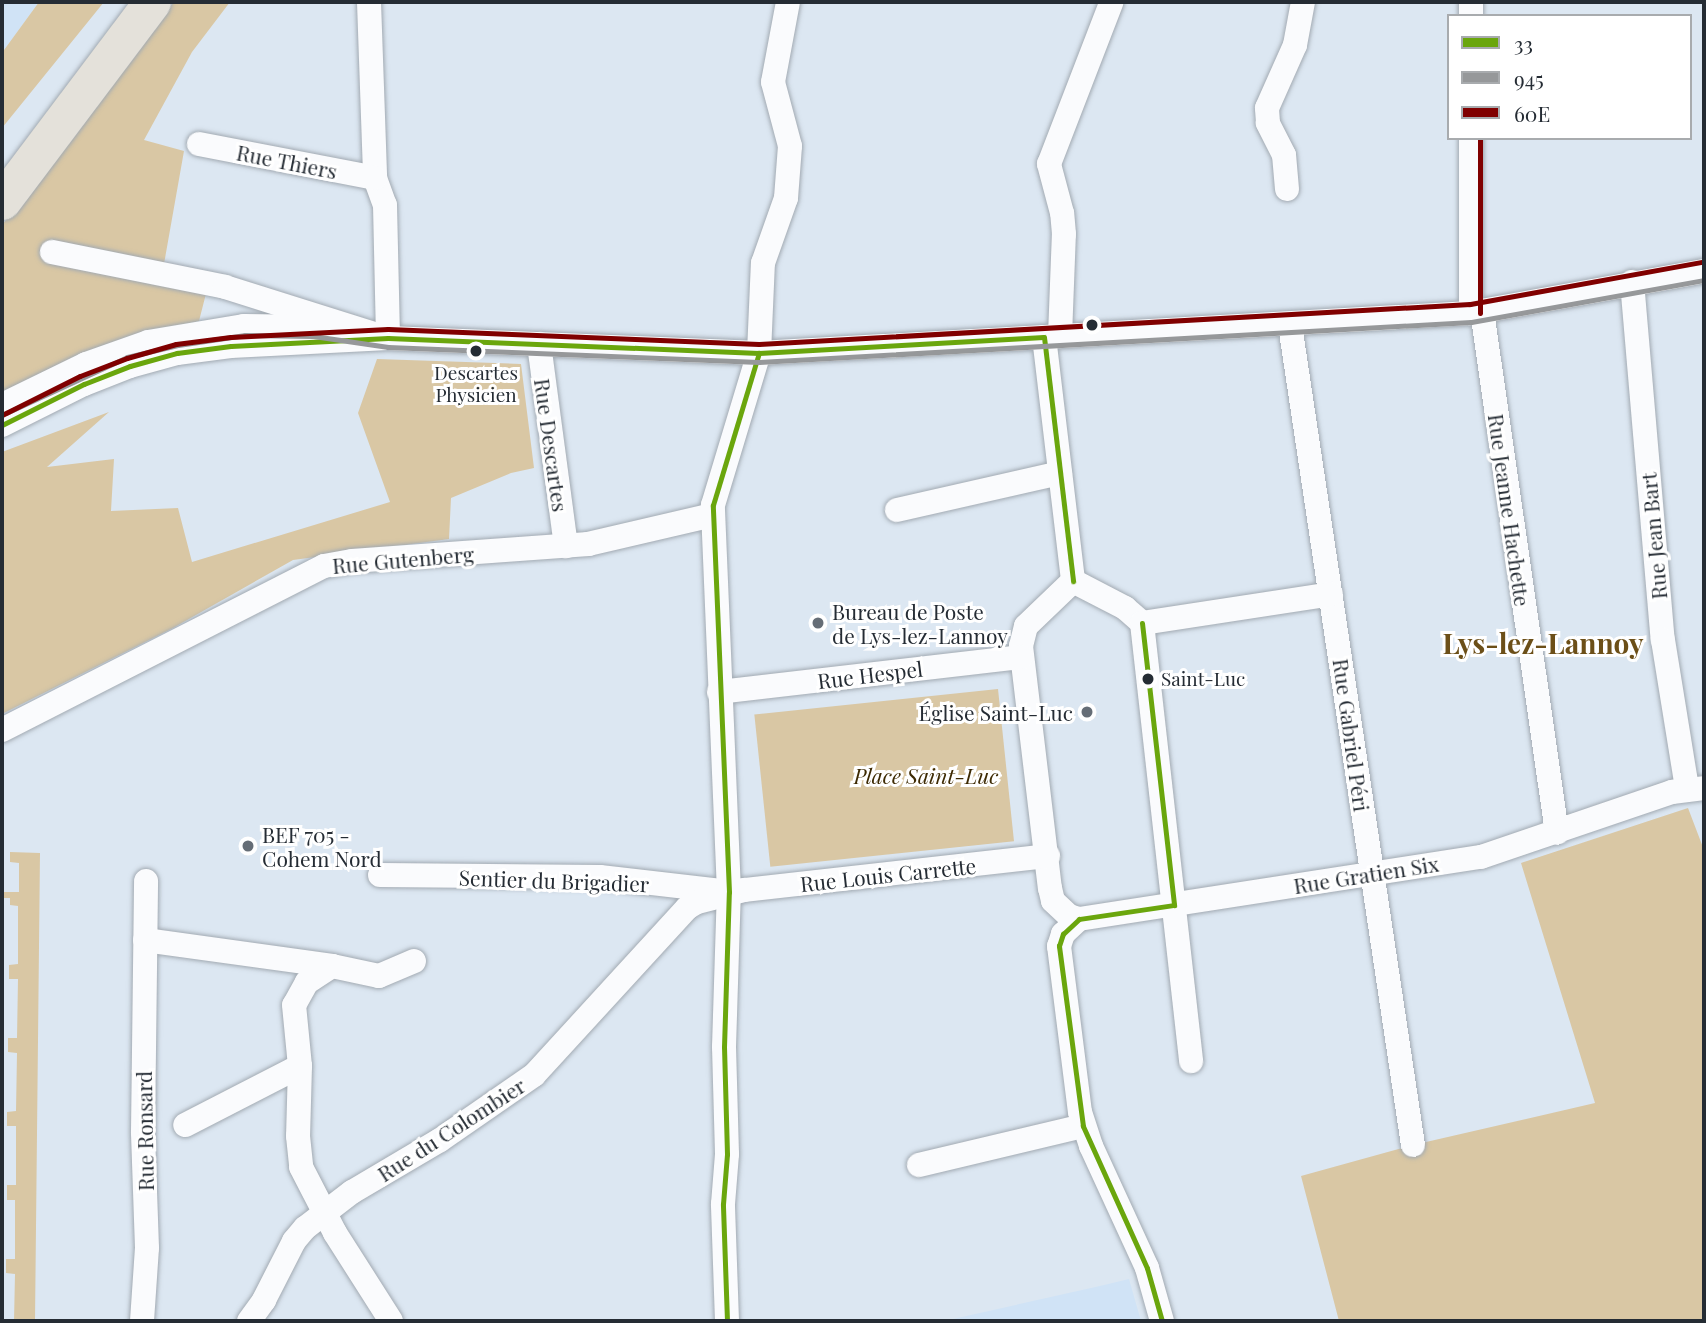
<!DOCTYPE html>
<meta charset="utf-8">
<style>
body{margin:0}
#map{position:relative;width:1706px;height:1323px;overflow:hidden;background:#dce7f2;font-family:"Playfair Display",serif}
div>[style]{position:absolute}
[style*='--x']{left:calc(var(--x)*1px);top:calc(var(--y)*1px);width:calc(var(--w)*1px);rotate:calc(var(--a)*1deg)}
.built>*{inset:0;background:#d0e3f6}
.green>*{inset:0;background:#d9c7a4;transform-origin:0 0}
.roads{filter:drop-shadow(0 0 2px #a2aab2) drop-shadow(0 0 2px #a2aab2)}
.minor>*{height:24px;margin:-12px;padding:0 12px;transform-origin:12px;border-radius:12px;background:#fafbfd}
.highway>*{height:37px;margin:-18.5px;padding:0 18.5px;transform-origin:18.5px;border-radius:18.5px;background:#e4e1da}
.bus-1>*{height:5px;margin:-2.5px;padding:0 2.5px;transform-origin:2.5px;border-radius:2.5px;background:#6aa60d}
.bus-2>*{height:5px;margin:-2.5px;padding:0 2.5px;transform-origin:2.5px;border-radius:2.5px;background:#96989a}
.bus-3>*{height:5px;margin:-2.5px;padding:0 2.5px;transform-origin:2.5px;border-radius:2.5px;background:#800000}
.dots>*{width:19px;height:19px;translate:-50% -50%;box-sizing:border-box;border:4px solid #fff;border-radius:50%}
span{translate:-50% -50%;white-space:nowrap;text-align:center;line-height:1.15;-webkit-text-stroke:6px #fff;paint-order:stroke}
.bus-label{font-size:19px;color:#252c34}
.left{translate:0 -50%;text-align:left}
.street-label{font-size:21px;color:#252c34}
.poi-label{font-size:21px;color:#252c34}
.right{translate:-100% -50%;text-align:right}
.park-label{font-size:21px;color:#3d2a03;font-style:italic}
.district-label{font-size:28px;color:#6c4f18;font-weight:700}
.frame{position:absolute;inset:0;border:4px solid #252c34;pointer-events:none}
.legend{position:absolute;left:1447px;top:14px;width:245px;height:126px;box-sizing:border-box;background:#fff;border:2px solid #a8abae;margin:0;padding:9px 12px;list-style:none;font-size:21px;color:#252c34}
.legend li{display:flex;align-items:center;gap:14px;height:35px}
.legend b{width:35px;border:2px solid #a8abae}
</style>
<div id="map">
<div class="built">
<i style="clip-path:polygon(2px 2px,39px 2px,4px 50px,2px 47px)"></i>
<i style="clip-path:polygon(1129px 1279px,1141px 1321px,944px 1321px,1100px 1286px)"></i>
</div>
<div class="green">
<i style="clip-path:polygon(39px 2px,104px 2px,2px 128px,2px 47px,4px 50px)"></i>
<i style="clip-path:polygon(174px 2px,230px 2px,192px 52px,144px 140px,184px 151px,164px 264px,210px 278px,199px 321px,104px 346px,2px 398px,2px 225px)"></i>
<i style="clip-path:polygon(377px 359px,521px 364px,534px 468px,511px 473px,451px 498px,449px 539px,293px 560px,173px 628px,2px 714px,2px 452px,109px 412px,47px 467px,114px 459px,111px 511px,178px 508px,192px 562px,390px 502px,358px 413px)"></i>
<i style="left:998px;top:689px;width:153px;height:245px;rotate:84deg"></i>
<i style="clip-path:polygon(1688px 808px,1704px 850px,1704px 1321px,1339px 1321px,1301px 1176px,1413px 1145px,1595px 1103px,1521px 863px)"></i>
<i style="clip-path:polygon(10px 852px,40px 853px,35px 1321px,14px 1321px,15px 1274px,6px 1273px,6px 1259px,15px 1259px,15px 1200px,7px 1200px,7px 1185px,16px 1185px,16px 1126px,7px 1126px,7px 1112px,16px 1111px,17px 1053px,8px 1052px,8px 1038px,17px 1038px,18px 979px,9px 979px,9px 965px,18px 964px,18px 906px,10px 905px,10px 898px,2px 898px,2px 892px,19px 892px,19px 863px,10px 862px)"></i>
</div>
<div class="roads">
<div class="minor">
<i style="--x:369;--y:2;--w:176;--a:88"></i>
<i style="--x:375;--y:178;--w:29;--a:70"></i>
<i style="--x:385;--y:205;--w:133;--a:88.7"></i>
<i style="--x:1471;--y:2;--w:14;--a:90"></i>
<i style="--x:1471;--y:138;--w:175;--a:90"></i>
<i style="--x:199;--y:144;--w:179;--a:10.9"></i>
<i style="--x:1287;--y:189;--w:34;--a:-95"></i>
<i style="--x:1284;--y:155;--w:36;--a:-117"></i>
<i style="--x:1268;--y:123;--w:15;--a:-94"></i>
<i style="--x:1267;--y:108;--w:69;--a:-66"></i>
<i style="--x:1295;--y:45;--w:44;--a:-79.5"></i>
<i style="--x:52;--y:252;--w:177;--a:11.4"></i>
<i style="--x:225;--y:287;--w:156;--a:17.5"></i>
<i style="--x:1632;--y:282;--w:359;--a:85.1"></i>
<i style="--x:1663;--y:640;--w:151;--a:80.8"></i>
<i style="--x:1482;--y:311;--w:527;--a:81.82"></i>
<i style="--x:1290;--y:325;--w:829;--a:81.47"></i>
<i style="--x:1060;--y:336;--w:102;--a:-87.8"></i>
<i style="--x:1064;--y:234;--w:21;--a:-95"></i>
<i style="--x:1062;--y:213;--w:51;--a:-104.9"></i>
<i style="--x:1049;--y:164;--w:173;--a:-68.9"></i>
<i style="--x:1044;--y:337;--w:246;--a:83.2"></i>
<i style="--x:539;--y:344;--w:204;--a:82.4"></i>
<i style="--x:2;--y:405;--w:93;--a:-26"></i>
<i style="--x:86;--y:364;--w:66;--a:-19.5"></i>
<i style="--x:148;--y:342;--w:97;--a:-9.5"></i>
<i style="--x:244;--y:326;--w:70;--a:0.8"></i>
<i style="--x:2;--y:425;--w:92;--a:-26.6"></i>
<i style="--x:84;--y:384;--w:49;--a:-21.4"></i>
<i style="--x:130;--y:366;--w:49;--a:-15.5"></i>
<i style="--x:177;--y:353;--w:54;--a:-7.4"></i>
<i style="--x:231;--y:346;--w:157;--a:-2.9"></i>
<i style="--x:388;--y:338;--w:371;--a:2.3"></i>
<i style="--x:759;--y:353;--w:713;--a:-3.22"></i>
<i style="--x:1471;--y:313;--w:237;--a:-10.2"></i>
<i style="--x:897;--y:510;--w:167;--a:-12.8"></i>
<i style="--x:1073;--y:581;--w:65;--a:136.2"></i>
<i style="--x:1026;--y:626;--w:21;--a:104"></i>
<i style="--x:1021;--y:646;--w:244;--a:83.2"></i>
<i style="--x:1050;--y:888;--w:13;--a:77"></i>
<i style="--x:1053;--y:901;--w:22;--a:43"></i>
<i style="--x:1069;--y:916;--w:10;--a:17"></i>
<i style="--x:1079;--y:919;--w:407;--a:-8.8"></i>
<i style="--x:1481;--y:857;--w:202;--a:-18.8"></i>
<i style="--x:1672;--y:792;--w:32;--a:-7"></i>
<i style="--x:1073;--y:581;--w:59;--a:27.4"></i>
<i style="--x:1125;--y:608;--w:23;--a:41"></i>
<i style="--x:1142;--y:623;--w:441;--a:83.6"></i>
<i style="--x:1142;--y:623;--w:191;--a:-8.7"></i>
<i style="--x:719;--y:692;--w:304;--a:-6.6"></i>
<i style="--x:2;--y:730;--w:361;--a:-27"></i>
<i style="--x:324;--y:566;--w:28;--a:-10"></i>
<i style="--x:352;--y:561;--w:237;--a:-4.1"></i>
<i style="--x:588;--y:544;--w:128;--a:-13.1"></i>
<i style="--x:380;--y:875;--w:220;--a:0.5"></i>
<i style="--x:600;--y:877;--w:122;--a:6.6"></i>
<i style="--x:1079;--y:919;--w:22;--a:137"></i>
<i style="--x:1063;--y:934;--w:13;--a:108"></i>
<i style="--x:1059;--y:946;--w:167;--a:82.8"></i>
<i style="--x:1080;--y:1112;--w:36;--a:72"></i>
<i style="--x:1091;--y:1146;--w:134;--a:65.3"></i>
<i style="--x:1147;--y:1268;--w:55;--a:74.2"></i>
<i style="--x:145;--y:940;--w:189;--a:7.9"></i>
<i style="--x:332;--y:966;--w:30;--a:147"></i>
<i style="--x:307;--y:982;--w:26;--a:119"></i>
<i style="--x:294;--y:1005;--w:61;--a:84.4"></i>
<i style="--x:300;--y:1066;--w:129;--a:152.8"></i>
<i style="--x:332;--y:966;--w:48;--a:12"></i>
<i style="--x:379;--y:976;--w:38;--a:-23"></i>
<i style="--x:300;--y:1066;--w:70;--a:91.6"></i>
<i style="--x:298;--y:1136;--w:31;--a:84"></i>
<i style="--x:301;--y:1167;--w:74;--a:62.7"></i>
<i style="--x:335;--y:1233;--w:104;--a:57.5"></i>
<i style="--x:919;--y:1165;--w:169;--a:-13.4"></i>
<i style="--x:142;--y:1321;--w:73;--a:-86.1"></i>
<i style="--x:147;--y:1248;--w:116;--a:-92"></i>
<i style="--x:143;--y:1132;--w:251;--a:-89.3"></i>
<i style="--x:249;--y:1321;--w:26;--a:-54"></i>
<i style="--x:264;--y:1300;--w:66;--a:-63"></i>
<i style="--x:294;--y:1241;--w:17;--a:-50"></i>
<i style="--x:305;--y:1228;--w:59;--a:-37.5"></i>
<i style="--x:352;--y:1192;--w:102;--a:-30.6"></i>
<i style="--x:440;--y:1140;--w:114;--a:-34.7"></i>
<i style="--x:534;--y:1075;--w:226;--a:-47.5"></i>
<i style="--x:687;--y:908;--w:12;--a:-31"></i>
<i style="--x:697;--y:902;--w:49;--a:-14.3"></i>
<i style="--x:744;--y:890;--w:306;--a:-6.4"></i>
<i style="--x:727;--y:1321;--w:117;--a:-92"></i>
<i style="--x:723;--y:1204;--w:50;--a:-85.4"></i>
<i style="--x:727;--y:1154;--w:107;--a:-91.6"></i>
<i style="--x:724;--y:1047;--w:155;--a:-88.2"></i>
<i style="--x:729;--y:892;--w:387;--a:-92.4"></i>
<i style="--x:713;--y:505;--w:159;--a:-73.2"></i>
<i style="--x:759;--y:353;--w:90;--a:-87.5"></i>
<i style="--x:763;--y:263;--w:69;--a:-70.5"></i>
<i style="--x:786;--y:198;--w:52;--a:-85.6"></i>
<i style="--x:790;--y:146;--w:66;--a:-104.9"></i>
<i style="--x:773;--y:82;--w:81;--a:-79.4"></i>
</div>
<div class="highway">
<i style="--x:2;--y:201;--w:249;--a:-53"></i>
</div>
</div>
<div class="bus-1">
<i style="--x:1044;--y:337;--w:246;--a:83.2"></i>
<i style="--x:2;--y:425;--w:92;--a:-26.6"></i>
<i style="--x:84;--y:384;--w:49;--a:-21.4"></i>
<i style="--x:130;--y:366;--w:49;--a:-15.5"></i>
<i style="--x:177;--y:353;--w:54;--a:-7.4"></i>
<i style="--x:231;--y:346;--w:157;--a:-2.9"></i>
<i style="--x:388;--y:338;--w:371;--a:2.3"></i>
<i style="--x:759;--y:353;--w:285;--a:-3.2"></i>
<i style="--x:1142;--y:623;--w:284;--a:83.5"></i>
<i style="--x:727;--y:1321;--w:117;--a:-92"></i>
<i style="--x:723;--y:1204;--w:50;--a:-85.4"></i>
<i style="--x:727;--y:1154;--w:107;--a:-91.6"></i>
<i style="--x:724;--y:1047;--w:155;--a:-88.2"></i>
<i style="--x:729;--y:892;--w:387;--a:-92.4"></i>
<i style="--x:713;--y:505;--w:159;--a:-73.2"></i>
<i style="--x:1162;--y:1321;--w:55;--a:-105.8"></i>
<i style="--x:1147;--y:1268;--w:156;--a:-114.3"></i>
<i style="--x:1083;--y:1126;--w:182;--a:-97.6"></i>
<i style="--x:1059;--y:946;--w:13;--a:-72"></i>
<i style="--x:1063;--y:934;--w:22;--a:-43"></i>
<i style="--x:1079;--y:919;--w:96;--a:-8.4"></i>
</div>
<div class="bus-2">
<i style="--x:6;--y:413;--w:133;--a:-24.8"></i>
<i style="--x:127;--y:357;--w:52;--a:-13.2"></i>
<i style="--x:178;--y:345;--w:68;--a:-8.5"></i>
<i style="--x:245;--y:335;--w:68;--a:0.8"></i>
<i style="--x:313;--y:336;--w:76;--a:8.3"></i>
<i style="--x:388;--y:347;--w:371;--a:2.3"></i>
<i style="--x:759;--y:362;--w:713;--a:-3.22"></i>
<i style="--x:1471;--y:322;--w:237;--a:-10.2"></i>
</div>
<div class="bus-3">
<i style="--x:1480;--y:138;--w:175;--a:90"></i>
<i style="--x:2;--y:415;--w:87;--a:-26.6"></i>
<i style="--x:80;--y:376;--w:50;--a:-21"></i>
<i style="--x:127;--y:358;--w:51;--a:-15.9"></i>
<i style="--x:176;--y:344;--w:55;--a:-7.3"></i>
<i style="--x:231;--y:337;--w:157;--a:-2.9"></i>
<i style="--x:388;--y:329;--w:371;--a:2.3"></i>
<i style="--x:759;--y:344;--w:712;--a:-3.22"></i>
<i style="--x:1470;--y:304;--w:236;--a:-10.3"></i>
</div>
<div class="dots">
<i style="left:1092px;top:325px;background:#252c34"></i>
<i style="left:476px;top:351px;background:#252c34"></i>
<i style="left:818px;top:623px;background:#656d76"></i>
<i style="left:1148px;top:679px;background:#252c34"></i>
<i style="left:1087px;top:712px;background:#656d76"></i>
<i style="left:248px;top:846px;background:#656d76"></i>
</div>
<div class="bus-label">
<span style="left:476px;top:384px">Descartes<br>Physicien</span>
<span class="left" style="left:1161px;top:679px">Saint-Luc</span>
</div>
<div class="street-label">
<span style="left:287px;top:161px;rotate:11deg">Rue Thiers</span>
<span style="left:552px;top:445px;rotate:82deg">Rue Descartes</span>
<span style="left:1510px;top:510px;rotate:82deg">Rue Jeanne Hachette</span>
<span style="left:1653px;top:536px;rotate:-95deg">Rue Jean Bart</span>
<span style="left:403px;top:559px;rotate:-5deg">Rue Gutenberg</span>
<span style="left:870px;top:674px;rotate:-7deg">Rue Hespel</span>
<span style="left:1352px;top:735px;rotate:82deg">Rue Gabriel Péri</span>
<span style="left:888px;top:874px;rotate:-6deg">Rue Louis Carrette</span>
<span style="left:1366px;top:874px;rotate:-9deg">Rue Gratien Six</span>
<span style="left:554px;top:880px;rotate:2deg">Sentier du Brigadier</span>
<span style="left:451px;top:1129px;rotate:-33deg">Rue du Colombier</span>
<span style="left:144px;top:1131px;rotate:-91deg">Rue Ronsard</span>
</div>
<div class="poi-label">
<span class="left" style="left:832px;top:623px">Bureau de Poste<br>de Lys-lez-Lannoy</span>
<span class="right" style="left:1073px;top:712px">Église Saint-Luc</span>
<span class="left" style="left:262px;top:846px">BEF 705 -<br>Cohem Nord</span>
</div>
<div class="park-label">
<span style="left:926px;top:775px">Place Saint-Luc</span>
</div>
<div class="district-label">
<span style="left:1543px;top:643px">Lys-lez-Lannoy</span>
</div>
<div class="frame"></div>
<ul class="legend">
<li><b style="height:9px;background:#6aa60d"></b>33</li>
<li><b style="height:9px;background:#96989a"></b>945</li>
<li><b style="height:9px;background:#800000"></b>60E</li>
</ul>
</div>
